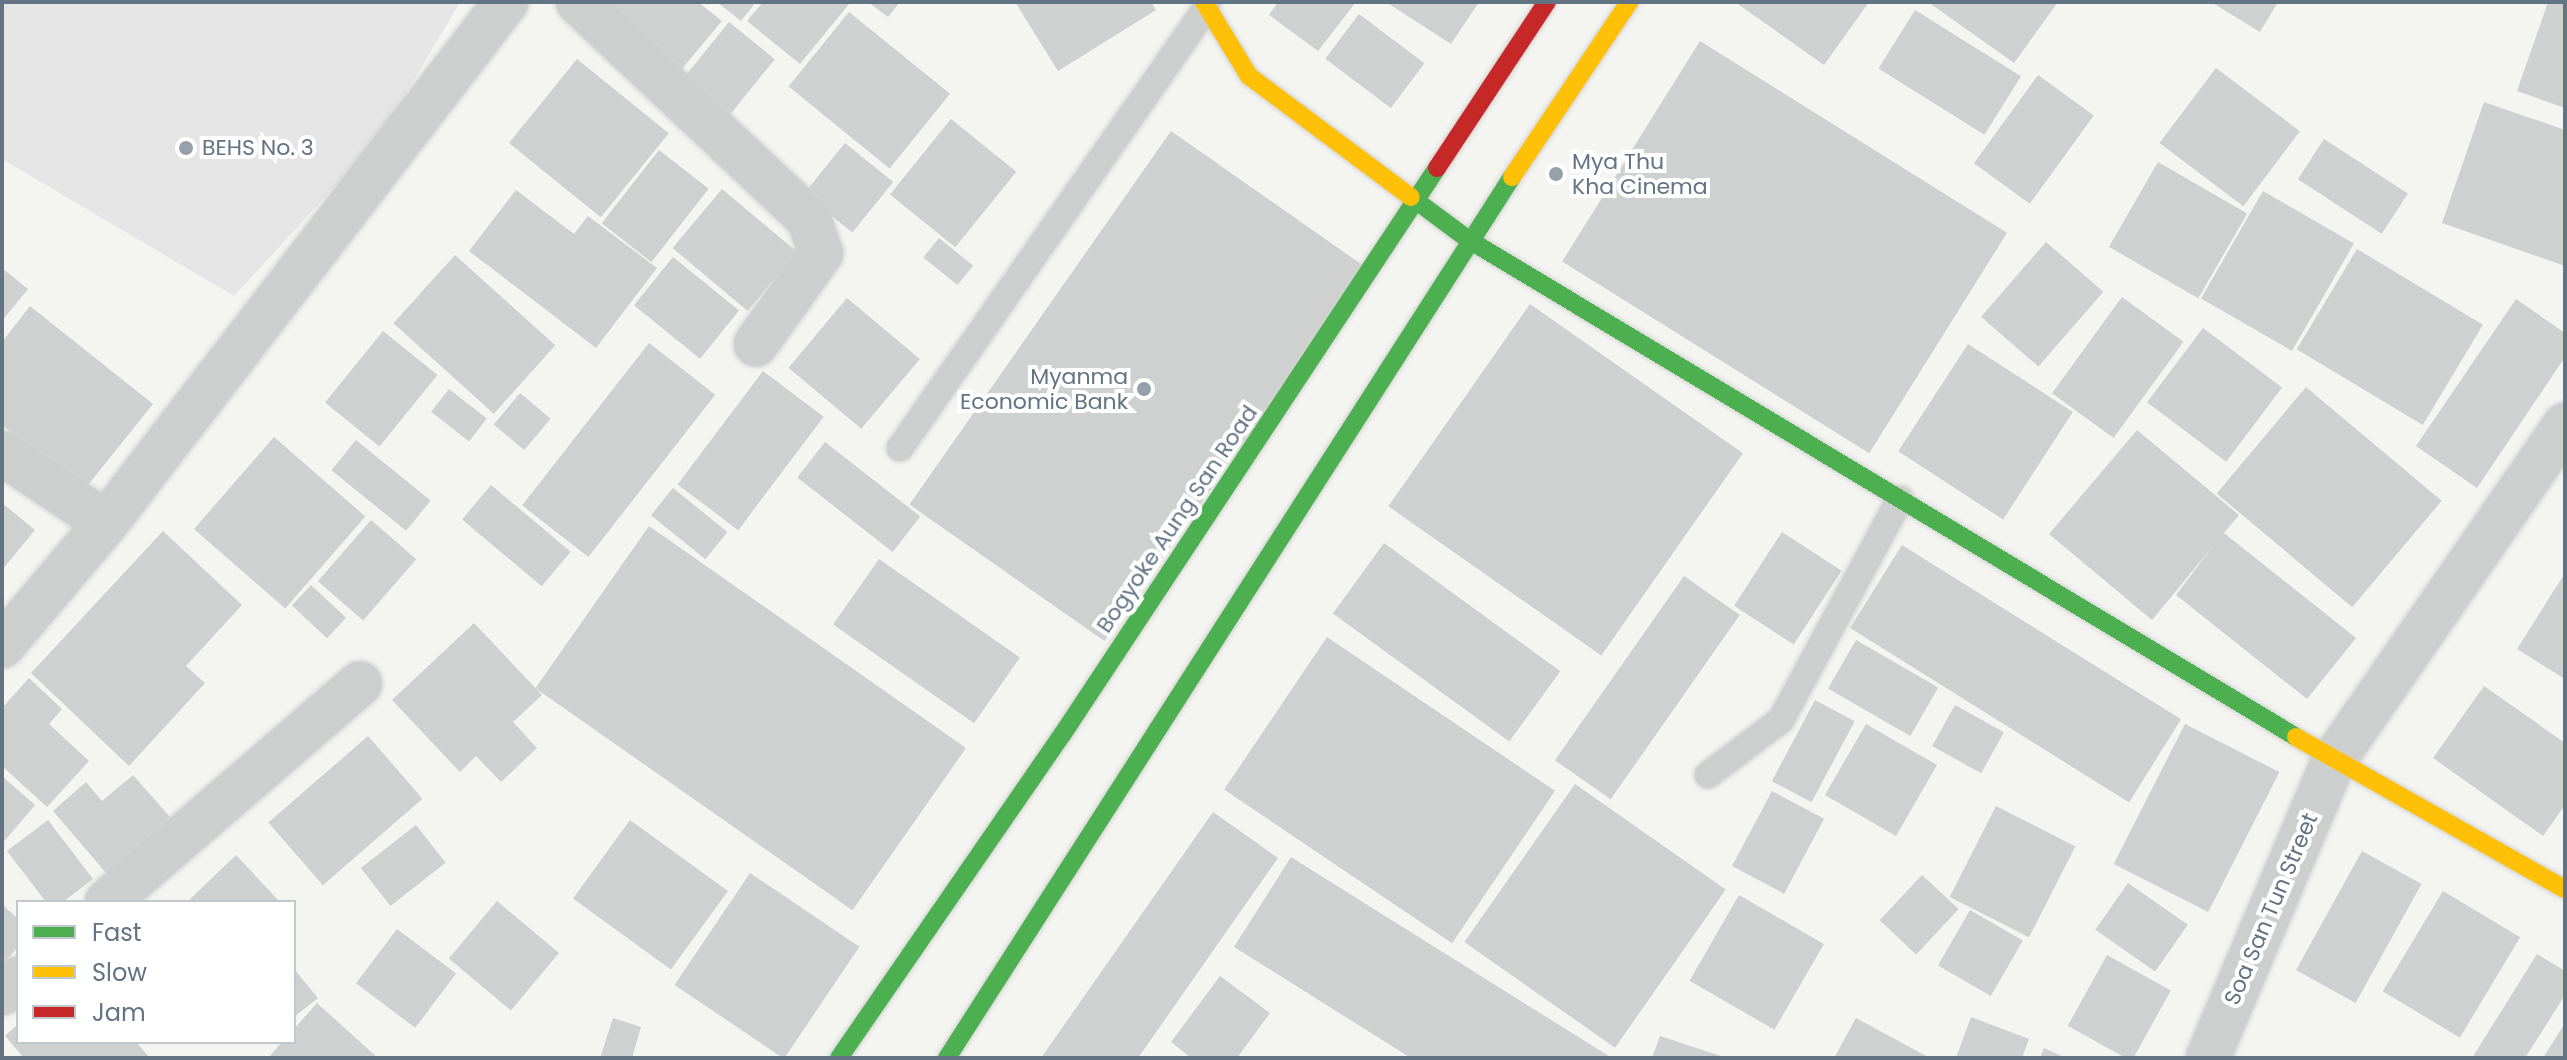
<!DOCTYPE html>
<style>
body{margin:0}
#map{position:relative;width:2567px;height:1060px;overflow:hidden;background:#f4f4f1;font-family:Poppins,sans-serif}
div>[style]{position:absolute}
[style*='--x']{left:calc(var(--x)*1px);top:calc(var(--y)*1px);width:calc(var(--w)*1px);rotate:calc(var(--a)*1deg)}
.built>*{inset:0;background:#e4e5e4}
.building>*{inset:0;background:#cfd0d0;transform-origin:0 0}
.roads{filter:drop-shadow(0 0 2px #d2d2d2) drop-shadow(0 0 2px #d2d2d2)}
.lane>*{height:26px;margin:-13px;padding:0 13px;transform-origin:13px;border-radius:13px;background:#cdcece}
.street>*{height:44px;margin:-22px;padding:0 22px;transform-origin:22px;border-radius:22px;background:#cdcece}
.fast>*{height:18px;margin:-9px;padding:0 9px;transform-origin:9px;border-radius:9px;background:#4caf50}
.slow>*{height:18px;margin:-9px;padding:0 9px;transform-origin:9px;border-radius:9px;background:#ffc107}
.jam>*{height:18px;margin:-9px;padding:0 9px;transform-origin:9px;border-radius:9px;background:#c62828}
.dots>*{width:22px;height:22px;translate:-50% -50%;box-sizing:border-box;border:4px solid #fff;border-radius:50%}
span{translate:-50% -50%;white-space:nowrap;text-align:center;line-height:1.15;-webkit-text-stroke:8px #fff;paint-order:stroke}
.poi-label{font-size:22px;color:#627383}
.left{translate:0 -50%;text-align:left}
.right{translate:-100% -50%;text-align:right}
.street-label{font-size:22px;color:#627383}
.frame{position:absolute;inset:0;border:4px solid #627383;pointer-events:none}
.legend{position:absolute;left:16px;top:900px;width:280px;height:144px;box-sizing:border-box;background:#fff;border:2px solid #c0c7cd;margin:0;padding:10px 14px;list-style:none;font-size:24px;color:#627383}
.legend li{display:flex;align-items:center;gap:16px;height:40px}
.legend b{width:40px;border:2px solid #c0c7cd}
</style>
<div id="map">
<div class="built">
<i style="clip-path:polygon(2px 2px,460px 2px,380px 137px,234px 296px,2px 159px)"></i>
</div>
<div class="building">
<i style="clip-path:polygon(612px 2px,698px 2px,722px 21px,681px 70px,607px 8px)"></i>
<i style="clip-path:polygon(717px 2px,756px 2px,741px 21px)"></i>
<i style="clip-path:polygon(763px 2px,847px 2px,849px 4px,800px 64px,747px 21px)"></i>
<i style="clip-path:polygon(868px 2px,900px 2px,888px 17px)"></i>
<i style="clip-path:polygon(1015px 2px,1151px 2px,1156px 10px,1058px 71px)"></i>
<i style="clip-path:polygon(1278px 2px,1356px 2px,1318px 51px,1269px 15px)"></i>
<i style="clip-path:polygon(1386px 2px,1479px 2px,1451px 44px)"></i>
<i style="clip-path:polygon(1735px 2px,1869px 2px,1824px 65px)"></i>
<i style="clip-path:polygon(1928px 2px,2058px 2px,2014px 63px)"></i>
<i style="clip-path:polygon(2211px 2px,2278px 2px,2260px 32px)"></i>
<i style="clip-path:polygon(2548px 2px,2565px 2px,2565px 108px,2517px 91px)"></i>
<i style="left:1915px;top:10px;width:125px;height:69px;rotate:32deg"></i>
<i style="left:849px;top:12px;width:130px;height:96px;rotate:39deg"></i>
<i style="left:1359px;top:14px;width:82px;height:56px;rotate:37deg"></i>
<i style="left:729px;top:22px;width:59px;height:74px;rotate:39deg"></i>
<i style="left:1700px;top:41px;width:362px;height:260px;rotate:32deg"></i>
<i style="left:577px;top:59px;width:118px;height:108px;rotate:39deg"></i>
<i style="left:2216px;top:68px;width:105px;height:94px;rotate:37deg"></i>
<i style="left:2038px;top:75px;width:69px;height:109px;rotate:36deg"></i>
<i style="clip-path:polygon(2484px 102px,2565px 130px,2565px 266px,2442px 223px)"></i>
<i style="left:951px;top:119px;width:84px;height:97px;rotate:39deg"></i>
<i style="left:1171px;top:131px;width:238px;height:456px;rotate:35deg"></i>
<i style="left:2324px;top:139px;width:100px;height:48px;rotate:33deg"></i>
<i style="left:845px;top:143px;width:62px;height:65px;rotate:39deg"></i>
<i style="left:659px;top:150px;width:63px;height:93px;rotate:38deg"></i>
<i style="left:2158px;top:162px;width:103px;height:98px;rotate:30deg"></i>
<i style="left:722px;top:189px;width:98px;height:77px;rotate:40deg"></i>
<i style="clip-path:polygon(516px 190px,574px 234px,588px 216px,657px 268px,596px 348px,469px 251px)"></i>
<i style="left:2263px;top:191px;width:105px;height:124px;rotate:30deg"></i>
<i style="left:939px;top:238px;width:44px;height:25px;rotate:39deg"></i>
<i style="left:2046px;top:242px;width:76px;height:99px;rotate:41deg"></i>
<i style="left:2357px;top:249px;width:147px;height:117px;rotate:31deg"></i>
<i style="left:455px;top:255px;width:135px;height:92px;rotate:42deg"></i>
<i style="left:673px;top:257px;width:85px;height:62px;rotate:39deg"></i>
<i style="clip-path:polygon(2px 268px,28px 289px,2px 321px)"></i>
<i style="left:2122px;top:297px;width:76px;height:119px;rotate:36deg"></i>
<i style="left:847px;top:298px;width:95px;height:91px;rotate:40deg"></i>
<i style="clip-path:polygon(2516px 299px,2565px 333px,2565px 357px,2477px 488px,2416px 446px)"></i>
<i style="left:1530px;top:304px;width:260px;height:247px;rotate:35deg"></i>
<i style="clip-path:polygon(30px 306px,153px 404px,84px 490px,2px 425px,2px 342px)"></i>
<i style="left:2203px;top:328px;width:99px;height:93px;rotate:37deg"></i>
<i style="left:383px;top:331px;width:70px;height:92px;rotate:39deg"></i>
<i style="left:649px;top:343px;width:84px;height:206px;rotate:38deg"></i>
<i style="left:1968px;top:344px;width:125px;height:128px;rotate:33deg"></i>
<i style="left:763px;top:371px;width:76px;height:142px;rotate:37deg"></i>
<i style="left:2306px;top:387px;width:177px;height:139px;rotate:40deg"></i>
<i style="left:449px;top:389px;width:48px;height:29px;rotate:38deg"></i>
<i style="left:520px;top:393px;width:40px;height:41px;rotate:40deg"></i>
<i style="clip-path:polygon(2137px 430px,2239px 515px,2224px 533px,2356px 638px,2307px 699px,2176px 595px,2213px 546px,2152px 620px,2049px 534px)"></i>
<i style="left:274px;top:437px;width:121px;height:122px;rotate:41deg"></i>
<i style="left:356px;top:440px;width:96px;height:39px;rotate:39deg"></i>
<i style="left:825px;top:442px;width:121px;height:45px;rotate:38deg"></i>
<i style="left:491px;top:485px;width:104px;height:45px;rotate:40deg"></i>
<i style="left:673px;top:488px;width:70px;height:35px;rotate:39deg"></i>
<i style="clip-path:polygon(2px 503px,35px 530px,2px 570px)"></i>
<i style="left:371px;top:520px;width:60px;height:81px;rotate:41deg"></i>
<i style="left:649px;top:526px;width:387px;height:198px;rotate:35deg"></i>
<i style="clip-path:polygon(163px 531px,242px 605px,186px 666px,205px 683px,129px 766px,31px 673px)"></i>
<i style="left:1782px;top:532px;width:71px;height:88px;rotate:33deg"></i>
<i style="left:1384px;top:543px;width:218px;height:87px;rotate:36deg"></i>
<i style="left:1902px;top:545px;width:329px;height:98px;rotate:32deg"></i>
<i style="left:879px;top:559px;width:172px;height:80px;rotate:35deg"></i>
<i style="clip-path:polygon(2565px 573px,2565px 679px,2517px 649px)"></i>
<i style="left:1684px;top:576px;width:68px;height:225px;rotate:35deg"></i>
<i style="left:311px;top:585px;width:48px;height:28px;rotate:43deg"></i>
<i style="clip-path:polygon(474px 623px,542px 695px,513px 722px,537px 748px,501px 782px,476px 756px,460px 772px,392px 700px)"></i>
<i style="left:1327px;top:637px;width:275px;height:184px;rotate:34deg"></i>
<i style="left:1856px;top:640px;width:95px;height:56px;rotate:30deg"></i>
<i style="clip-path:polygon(29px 678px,62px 709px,49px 724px,89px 761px,47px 807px,2px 766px,2px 708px)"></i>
<i style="clip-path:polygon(2484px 686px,2565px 743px,2565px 805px,2543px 836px,2433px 758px)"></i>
<i style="left:1815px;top:700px;width:45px;height:92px;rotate:28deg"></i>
<i style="left:1955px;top:705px;width:56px;height:47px;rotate:29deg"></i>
<i style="left:1866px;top:724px;width:82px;height:82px;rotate:30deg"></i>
<i style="left:2185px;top:724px;width:106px;height:157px;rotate:27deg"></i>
<i style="left:368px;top:736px;width:83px;height:132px;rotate:49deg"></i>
<i style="clip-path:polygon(133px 775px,178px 826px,113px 881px,53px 811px,86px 782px,102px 801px)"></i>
<i style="clip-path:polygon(2px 776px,35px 805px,2px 844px)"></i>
<i style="left:1575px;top:784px;width:184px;height:193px;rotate:35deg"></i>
<i style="left:1772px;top:791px;width:59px;height:85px;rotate:28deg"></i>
<i style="left:1996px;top:806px;width:89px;height:102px;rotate:27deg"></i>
<i style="clip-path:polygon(1213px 812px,1278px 858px,1138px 1058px,1041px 1058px)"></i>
<i style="clip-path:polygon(48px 820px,93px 879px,63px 902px,46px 902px,7px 851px)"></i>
<i style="left:630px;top:820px;width:121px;height:97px;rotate:36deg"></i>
<i style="left:416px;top:825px;width:48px;height:70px;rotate:52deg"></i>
<i style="left:2362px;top:851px;width:68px;height:136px;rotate:29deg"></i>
<i style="clip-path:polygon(236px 855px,280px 902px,187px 902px)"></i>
<i style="clip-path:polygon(1291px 857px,1612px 1058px,1411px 1058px,1234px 947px)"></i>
<i style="left:750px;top:873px;width:132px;height:135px;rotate:34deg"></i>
<i style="left:1922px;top:875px;width:50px;height:62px;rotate:43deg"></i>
<i style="left:2128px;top:883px;width:73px;height:57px;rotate:35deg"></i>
<i style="left:2443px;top:891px;width:90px;height:117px;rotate:31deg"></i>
<i style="left:1739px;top:895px;width:98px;height:99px;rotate:30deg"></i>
<i style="left:497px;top:901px;width:81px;height:75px;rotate:40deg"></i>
<i style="clip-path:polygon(2px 904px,18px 919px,18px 947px,2px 965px)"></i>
<i style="left:1970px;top:910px;width:61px;height:64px;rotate:30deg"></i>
<i style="left:397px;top:929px;width:74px;height:68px;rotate:37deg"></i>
<i style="clip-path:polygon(2537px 954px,2565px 971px,2565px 995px,2525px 1058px,2472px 1058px)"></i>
<i style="left:2107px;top:955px;width:73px;height:81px;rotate:29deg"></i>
<i style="clip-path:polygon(294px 969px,318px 998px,294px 1017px)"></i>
<i style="clip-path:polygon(1220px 976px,1270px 1013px,1237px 1058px,1191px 1058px,1171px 1042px)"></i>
<i style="clip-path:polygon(317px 1003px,378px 1058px,268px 1058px,282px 1042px,294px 1042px,294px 1029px)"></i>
<i style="clip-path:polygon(1971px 1017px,2029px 1039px,2022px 1058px,1956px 1058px)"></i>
<i style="clip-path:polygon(613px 1018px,641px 1027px,632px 1058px,600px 1058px)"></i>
<i style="clip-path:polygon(1856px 1018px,1930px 1058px,1834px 1058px)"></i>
<i style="clip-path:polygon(2565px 1023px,2565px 1058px,2543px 1058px)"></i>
<i style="clip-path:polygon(18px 1024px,18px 1042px,136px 1042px,150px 1058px,24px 1058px,5px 1036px)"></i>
<i style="clip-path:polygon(1660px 1036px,1724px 1057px,1724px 1058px,1652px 1058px)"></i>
<i style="clip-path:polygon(2044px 1048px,2066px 1058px,2040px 1058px)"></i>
</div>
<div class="roads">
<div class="lane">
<i style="--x:900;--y:448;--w:537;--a:-55.16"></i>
<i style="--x:1708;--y:775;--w:91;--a:-37"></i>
<i style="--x:1781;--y:720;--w:251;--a:-61.7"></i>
</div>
<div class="street">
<i style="--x:578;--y:2;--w:317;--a:43.2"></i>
<i style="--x:809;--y:219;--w:36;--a:71"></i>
<i style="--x:821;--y:253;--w:112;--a:125.5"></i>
<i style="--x:2;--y:453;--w:125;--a:33.9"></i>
<i style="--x:2;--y:646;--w:161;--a:-49.8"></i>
<i style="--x:106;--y:523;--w:657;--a:-52.48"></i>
<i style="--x:107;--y:902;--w:334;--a:-40.8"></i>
<i style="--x:2;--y:993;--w:21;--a:-41"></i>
<i style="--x:2208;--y:1058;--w:324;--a:-67.1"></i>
<i style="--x:2334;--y:760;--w:407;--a:-55.4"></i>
</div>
<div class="fast">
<i style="--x:1411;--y:197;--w:72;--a:36.6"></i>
<i style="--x:1469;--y:240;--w:965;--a:31"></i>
<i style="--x:839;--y:1058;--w:393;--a:-55.4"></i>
<i style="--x:1062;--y:735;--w:680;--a:-56.52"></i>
<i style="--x:947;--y:1058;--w:1047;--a:-57.33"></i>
</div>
<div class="slow">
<i style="--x:1204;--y:2;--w:87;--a:58.7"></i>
<i style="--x:1249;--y:76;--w:202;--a:36.8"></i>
<i style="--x:1512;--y:177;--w:211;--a:-56.2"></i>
<i style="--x:2296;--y:737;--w:309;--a:29.5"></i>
</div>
<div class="jam">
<i style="--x:1437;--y:168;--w:199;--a:-56.5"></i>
</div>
</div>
<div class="dots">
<i style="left:186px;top:148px;background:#95a0aa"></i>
<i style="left:1556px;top:174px;background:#95a0aa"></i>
<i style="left:1144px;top:389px;background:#95a0aa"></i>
</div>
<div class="poi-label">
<span class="left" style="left:202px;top:148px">BEHS No. 3</span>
<span class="left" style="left:1572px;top:174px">Mya Thu<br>Kha Cinema</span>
<span class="right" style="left:1128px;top:389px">Myanma<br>Economic Bank</span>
</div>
<div class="street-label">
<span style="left:1177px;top:519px;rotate:-56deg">Bogyoke Aung San Road</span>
<span style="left:2271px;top:909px;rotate:-67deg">Soa San Tun Street</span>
</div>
<div class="frame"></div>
<ul class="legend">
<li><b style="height:10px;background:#4caf50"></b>Fast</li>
<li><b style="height:10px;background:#ffc107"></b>Slow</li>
<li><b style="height:10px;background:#c62828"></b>Jam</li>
</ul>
</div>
